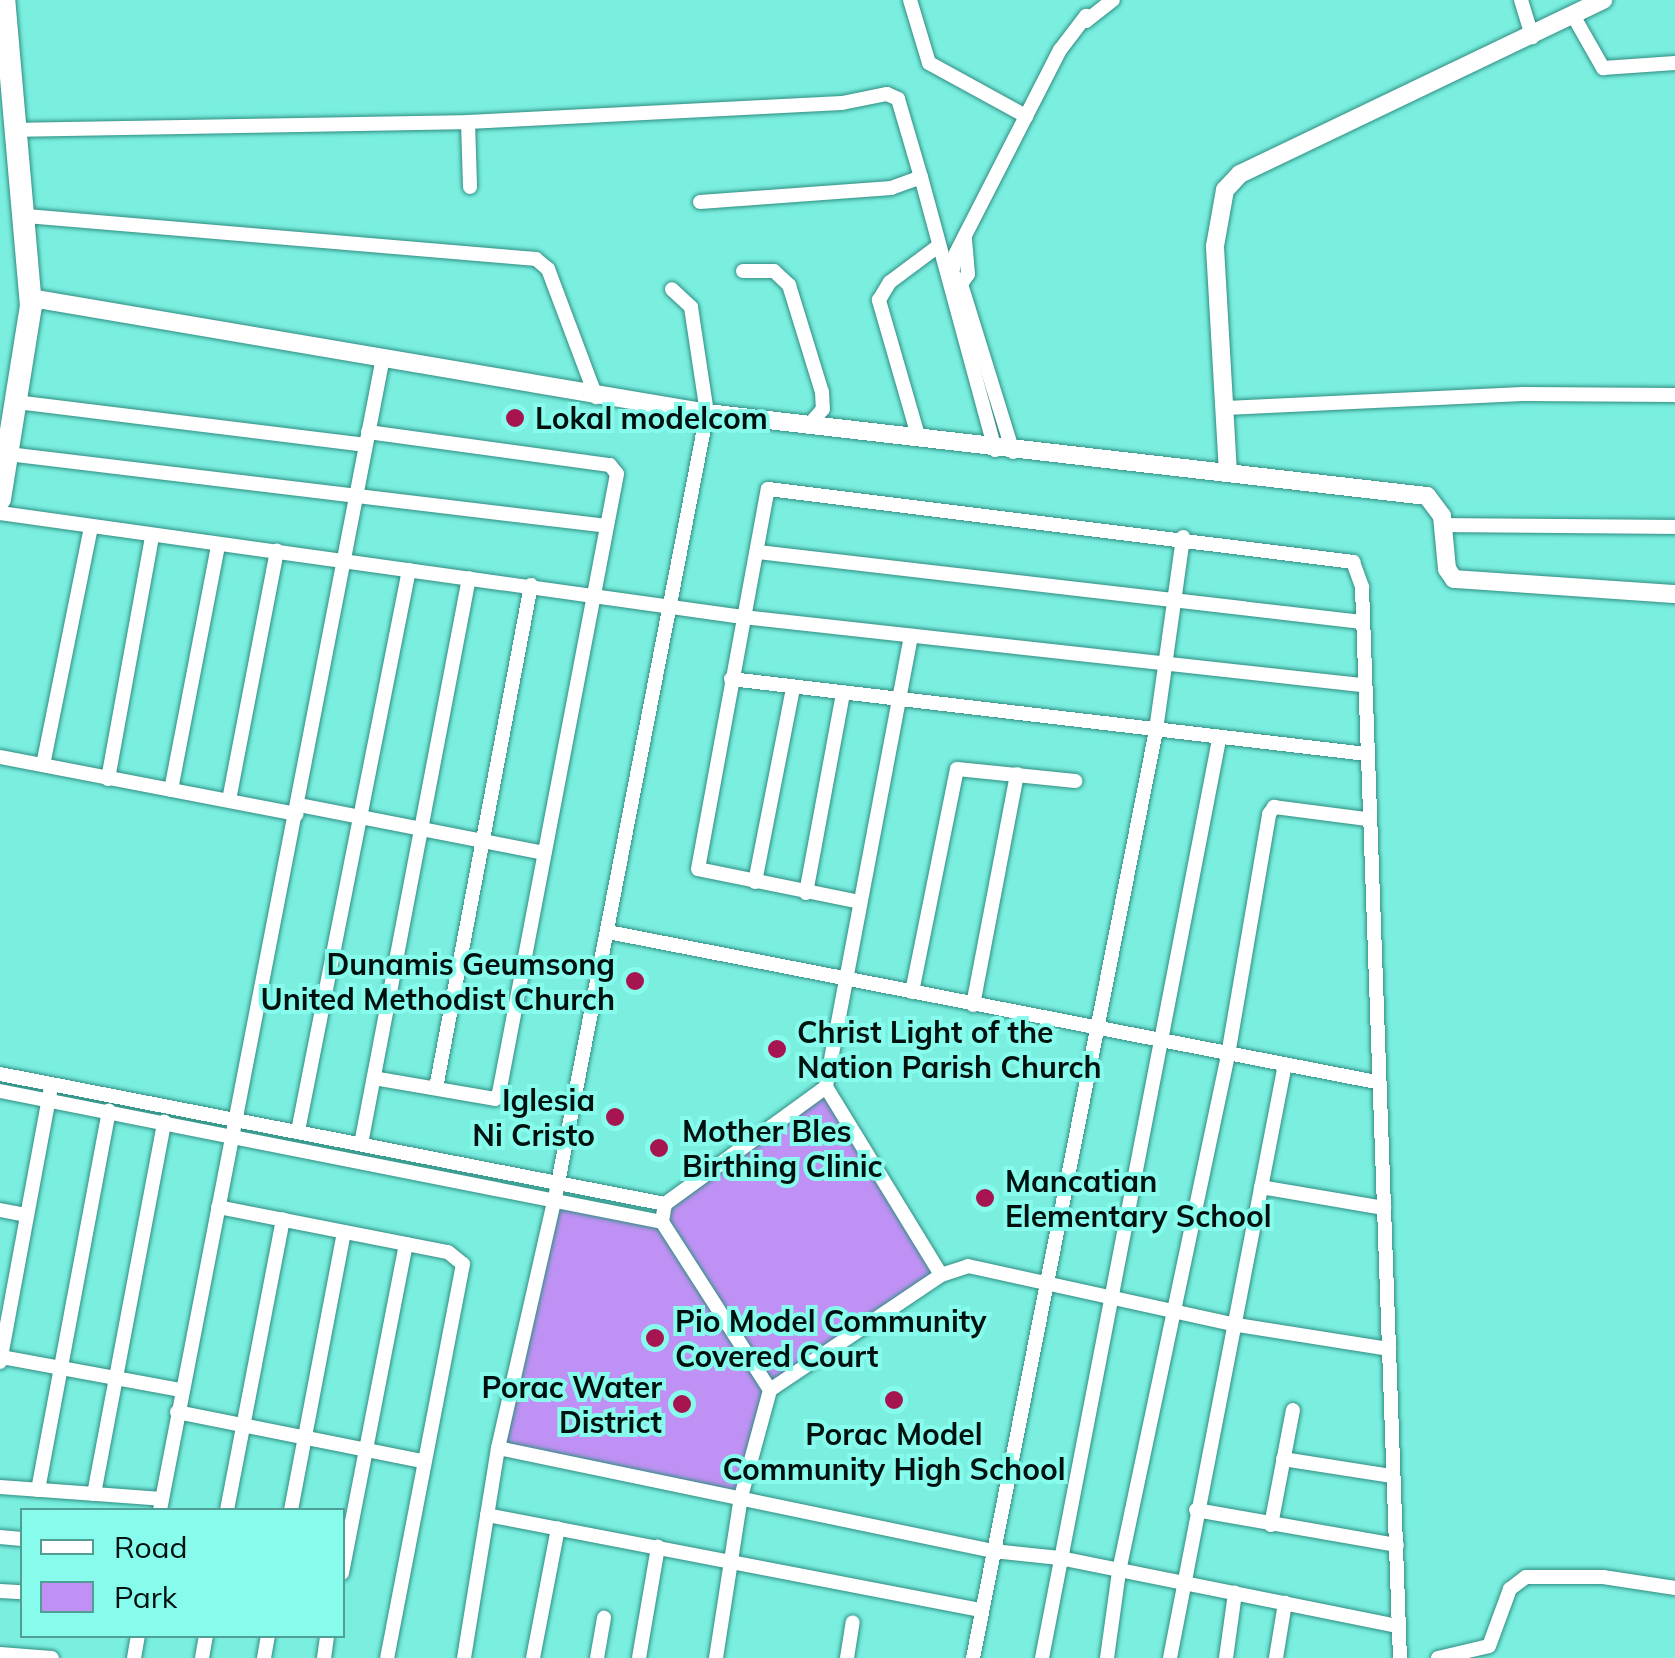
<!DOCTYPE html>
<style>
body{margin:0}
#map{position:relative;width:1675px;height:1658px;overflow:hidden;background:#7aefe0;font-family:Mulish,sans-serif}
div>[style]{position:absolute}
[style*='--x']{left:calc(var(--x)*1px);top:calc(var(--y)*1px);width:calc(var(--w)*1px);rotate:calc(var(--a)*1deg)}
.green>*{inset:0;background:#bf91f4}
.roads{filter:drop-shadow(0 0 2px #308d82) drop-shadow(0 0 2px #308d82)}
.minor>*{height:14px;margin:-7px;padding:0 7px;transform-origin:7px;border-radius:7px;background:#fff}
.tertiary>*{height:18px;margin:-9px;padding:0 9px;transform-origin:9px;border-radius:9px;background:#fff}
.primary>*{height:22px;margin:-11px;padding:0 11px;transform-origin:11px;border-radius:11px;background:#fff}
.dots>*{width:28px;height:28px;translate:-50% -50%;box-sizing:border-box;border:5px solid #87fced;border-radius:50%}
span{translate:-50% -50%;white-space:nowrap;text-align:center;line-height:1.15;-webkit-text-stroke:8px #87fced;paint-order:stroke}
.poi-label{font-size:30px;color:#001210;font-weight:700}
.left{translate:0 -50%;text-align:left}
.right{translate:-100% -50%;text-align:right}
.legend{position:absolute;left:20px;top:1508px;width:325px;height:130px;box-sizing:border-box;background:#87fced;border:2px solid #519e95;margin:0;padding:12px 18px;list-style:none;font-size:30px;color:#001210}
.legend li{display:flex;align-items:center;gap:20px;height:50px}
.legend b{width:50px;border:2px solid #519e95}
</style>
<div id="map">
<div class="green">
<i style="clip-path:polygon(826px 1087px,941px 1275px,770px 1390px,741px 1497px,498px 1448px,554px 1197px,661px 1221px,665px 1204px)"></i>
</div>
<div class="roads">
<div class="minor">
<i style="--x:910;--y:0;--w:66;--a:73.2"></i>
<i style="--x:929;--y:63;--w:111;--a:28.7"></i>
<i style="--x:1521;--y:0;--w:39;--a:73"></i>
<i style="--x:1574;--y:17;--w:59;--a:60.4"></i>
<i style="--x:1603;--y:68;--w:72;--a:-4"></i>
<i style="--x:468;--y:122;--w:65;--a:88.2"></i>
<i style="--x:15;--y:130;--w:453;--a:-1"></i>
<i style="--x:468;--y:122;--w:374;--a:-2.9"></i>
<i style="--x:842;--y:103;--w:46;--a:-11.3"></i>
<i style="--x:887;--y:94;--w:12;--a:24"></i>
<i style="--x:898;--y:99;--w:81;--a:73.6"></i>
<i style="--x:700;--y:202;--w:192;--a:-4.2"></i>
<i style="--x:891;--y:188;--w:32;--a:-20"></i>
<i style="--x:921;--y:177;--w:283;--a:74.8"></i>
<i style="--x:26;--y:216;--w:512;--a:4.82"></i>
<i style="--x:536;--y:259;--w:16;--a:40"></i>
<i style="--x:548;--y:269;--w:137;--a:69.4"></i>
<i style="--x:743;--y:271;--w:31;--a:0"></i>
<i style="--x:774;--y:271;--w:21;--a:43"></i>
<i style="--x:789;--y:285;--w:112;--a:72.9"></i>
<i style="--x:822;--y:392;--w:17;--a:87"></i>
<i style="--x:823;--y:409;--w:18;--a:131"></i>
<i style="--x:961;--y:284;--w:12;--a:-55"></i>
<i style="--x:968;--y:274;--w:36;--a:-95"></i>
<i style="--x:16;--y:402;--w:352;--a:7"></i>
<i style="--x:1226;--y:408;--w:297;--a:-2.7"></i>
<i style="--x:1523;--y:394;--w:152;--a:0.4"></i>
<i style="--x:368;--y:432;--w:244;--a:7.8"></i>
<i style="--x:610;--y:465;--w:11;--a:52"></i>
<i style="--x:617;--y:474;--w:630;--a:100.79"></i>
<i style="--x:499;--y:1093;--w:7;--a:124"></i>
<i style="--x:495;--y:1099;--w:123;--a:-170.2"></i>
<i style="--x:919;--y:439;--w:145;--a:-106.1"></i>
<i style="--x:879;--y:300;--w:21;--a:-59"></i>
<i style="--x:890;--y:282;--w:59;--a:-36.7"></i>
<i style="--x:1013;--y:452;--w:176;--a:-107.2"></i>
<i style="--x:961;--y:284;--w:13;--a:-132"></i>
<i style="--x:952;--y:274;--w:21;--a:-79"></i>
<i style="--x:956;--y:253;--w:228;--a:-62.9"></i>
<i style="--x:1060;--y:50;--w:43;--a:-52.6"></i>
<i style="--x:1086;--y:16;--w:5;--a:90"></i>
<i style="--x:1086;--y:21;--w:34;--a:-38"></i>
<i style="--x:8;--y:454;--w:603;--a:6.85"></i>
<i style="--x:0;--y:513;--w:750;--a:7.97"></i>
<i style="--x:743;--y:617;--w:622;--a:6.28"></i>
<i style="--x:1443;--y:525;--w:232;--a:0.5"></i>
<i style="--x:758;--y:552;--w:608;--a:6.61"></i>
<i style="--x:911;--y:636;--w:459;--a:100.7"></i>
<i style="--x:826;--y:1087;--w:220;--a:58.5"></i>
<i style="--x:731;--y:679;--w:640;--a:6.73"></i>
<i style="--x:0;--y:757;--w:302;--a:10.9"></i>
<i style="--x:43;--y:765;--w:242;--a:-78.6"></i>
<i style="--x:108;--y:779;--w:245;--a:-79.7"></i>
<i style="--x:171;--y:790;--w:249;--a:-79.1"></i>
<i style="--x:229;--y:800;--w:254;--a:-79.1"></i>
<i style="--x:299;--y:805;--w:250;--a:11.1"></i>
<i style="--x:755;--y:882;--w:197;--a:-78.9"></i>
<i style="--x:806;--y:893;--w:203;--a:-79.5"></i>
<i style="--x:860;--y:902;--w:165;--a:-168.5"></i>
<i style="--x:698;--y:869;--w:386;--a:-79.6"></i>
<i style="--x:768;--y:489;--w:590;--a:7.11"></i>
<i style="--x:1353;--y:562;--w:27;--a:70"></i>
<i style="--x:1362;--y:587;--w:1072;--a:87.97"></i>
<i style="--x:608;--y:932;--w:783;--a:11.05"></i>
<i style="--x:912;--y:992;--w:227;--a:-78.6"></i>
<i style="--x:957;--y:769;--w:119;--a:5.8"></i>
<i style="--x:973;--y:1005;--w:235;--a:-79.2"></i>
<i style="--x:0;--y:1074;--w:678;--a:11.06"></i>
<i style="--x:436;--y:1088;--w:512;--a:-79.3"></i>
<i style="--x:0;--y:1091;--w:675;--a:11.19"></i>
<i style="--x:298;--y:1131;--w:572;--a:-78.81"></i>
<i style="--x:361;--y:1144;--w:576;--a:-79.2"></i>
<i style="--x:1261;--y:1187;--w:125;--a:9.7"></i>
<i style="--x:218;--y:1207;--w:234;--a:11.1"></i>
<i style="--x:448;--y:1252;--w:19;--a:39"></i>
<i style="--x:463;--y:1264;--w:401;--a:100.9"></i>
<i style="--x:0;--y:1210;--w:26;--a:11"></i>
<i style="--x:1;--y:1357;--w:183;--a:10.4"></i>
<i style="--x:0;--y:1362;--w:275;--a:-79.5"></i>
<i style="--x:770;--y:1390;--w:200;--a:-122.7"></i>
<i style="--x:662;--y:1222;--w:18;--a:-81"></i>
<i style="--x:665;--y:1204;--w:199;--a:-36"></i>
<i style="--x:177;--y:1412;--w:251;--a:11.3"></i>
<i style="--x:498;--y:1448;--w:506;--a:11.75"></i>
<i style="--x:993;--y:1551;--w:67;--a:6"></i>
<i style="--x:1060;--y:1558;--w:344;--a:11.4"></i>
<i style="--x:1283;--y:1459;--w:109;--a:8.9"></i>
<i style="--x:0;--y:1487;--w:162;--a:4.2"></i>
<i style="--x:38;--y:1490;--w:386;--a:-79.4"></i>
<i style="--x:94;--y:1494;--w:379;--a:-79.3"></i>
<i style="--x:160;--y:1510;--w:1168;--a:-79.05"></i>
<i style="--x:227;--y:1510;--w:296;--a:-79.1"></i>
<i style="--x:291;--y:1510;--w:283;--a:-79.2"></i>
<i style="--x:1196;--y:1510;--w:204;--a:9.9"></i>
<i style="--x:487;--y:1515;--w:503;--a:10.89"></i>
<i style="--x:1271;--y:1525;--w:117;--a:-79.2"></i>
<i style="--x:0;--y:1537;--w:22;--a:5"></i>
<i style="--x:342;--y:1573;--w:335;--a:-79"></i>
<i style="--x:0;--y:1591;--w:22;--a:3"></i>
<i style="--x:0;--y:1654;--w:52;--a:4.4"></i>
<i style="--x:134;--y:1658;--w:22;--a:-80"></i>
<i style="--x:202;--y:1658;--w:22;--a:-80"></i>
<i style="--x:264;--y:1658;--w:22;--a:-80"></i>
<i style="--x:324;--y:1658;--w:22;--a:-82"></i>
<i style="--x:464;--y:1658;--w:213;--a:-80.8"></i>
<i style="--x:498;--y:1448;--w:272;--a:-77.2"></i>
<i style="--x:558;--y:1183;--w:784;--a:-79.05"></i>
<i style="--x:707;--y:413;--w:107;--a:-98.6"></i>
<i style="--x:691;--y:307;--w:26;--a:-137"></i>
<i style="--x:533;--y:1658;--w:132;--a:-79.1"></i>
<i style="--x:597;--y:1658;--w:41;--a:-80.1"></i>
<i style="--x:639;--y:1658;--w:113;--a:-80.3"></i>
<i style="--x:716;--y:1658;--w:163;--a:-81.2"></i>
<i style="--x:741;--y:1497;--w:111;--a:-74.8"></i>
<i style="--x:770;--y:1390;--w:206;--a:-33.9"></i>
<i style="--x:941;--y:1275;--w:28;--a:-18"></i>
<i style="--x:968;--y:1266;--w:269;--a:12.4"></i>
<i style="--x:1231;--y:1324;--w:160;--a:9"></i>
<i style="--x:847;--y:1658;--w:36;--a:-81"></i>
<i style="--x:973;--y:1658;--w:946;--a:-78.84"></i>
<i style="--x:1156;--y:730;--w:195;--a:-82"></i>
<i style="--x:1042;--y:1658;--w:935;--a:-79.09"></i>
<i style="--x:1107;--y:1658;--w:88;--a:-82.1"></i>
<i style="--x:1119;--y:1571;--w:527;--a:-78.07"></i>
<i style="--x:1228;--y:1055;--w:244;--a:-80.3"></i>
<i style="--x:1269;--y:814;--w:9;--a:-54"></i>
<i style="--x:1274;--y:807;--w:93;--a:7.4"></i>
<i style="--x:1170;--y:1658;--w:605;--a:-79.04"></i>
<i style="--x:1226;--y:1658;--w:66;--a:-82.1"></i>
<i style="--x:1276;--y:1658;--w:56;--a:-80.7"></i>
<i style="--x:1438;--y:1658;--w:52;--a:-13.2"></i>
<i style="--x:1489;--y:1646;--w:61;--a:-69.8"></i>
<i style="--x:1510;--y:1589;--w:20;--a:-37"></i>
<i style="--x:1526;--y:1577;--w:77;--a:0"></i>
<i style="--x:1603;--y:1577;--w:73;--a:8.7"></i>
</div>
<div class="tertiary">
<i style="--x:31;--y:298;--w:686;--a:9.65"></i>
<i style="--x:707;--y:413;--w:725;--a:6.58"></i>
<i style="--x:1427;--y:496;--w:25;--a:53"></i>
<i style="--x:1442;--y:516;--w:53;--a:84.6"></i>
<i style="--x:1447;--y:569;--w:12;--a:55"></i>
<i style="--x:1454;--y:579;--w:222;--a:3.9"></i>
<i style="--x:1228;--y:473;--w:227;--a:-93.3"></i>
<i style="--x:1215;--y:246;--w:57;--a:-79.9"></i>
<i style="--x:1225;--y:190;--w:22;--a:-47"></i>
<i style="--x:1240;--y:174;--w:403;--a:-25.6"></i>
</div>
<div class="primary">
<i style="--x:0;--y:499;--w:195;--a:-80.9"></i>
<i style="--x:31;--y:306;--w:307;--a:-95"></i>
</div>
</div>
<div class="dots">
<i style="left:515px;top:418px;background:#a71550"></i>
<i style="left:635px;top:981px;background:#a71550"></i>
<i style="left:777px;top:1049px;background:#a71550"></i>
<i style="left:615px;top:1117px;background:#a71550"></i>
<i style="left:659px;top:1148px;background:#a71550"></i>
<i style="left:985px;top:1198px;background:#a71550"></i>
<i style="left:655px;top:1338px;background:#a71550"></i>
<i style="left:894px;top:1400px;background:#a71550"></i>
<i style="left:682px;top:1404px;background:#a71550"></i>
</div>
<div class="poi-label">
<span class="left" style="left:535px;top:418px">Lokal modelcom</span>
<span class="right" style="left:615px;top:981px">Dunamis Geumsong<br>United Methodist Church</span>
<span class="left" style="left:797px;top:1049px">Christ Light of the<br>Nation Parish Church</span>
<span class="right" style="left:595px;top:1117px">Iglesia<br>Ni Cristo</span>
<span class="left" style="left:682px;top:1148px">Mother Bles<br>Birthing Clinic</span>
<span class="left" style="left:1005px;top:1198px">Mancatian<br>Elementary School</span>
<span class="left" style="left:675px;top:1338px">Pio Model Community<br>Covered Court</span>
<span class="right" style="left:662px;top:1404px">Porac Water<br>District</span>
<span style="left:894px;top:1451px">Porac Model<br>Community High School</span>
</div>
<ul class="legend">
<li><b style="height:12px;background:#fff"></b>Road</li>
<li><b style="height:28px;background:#bf91f4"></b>Park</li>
</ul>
</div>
